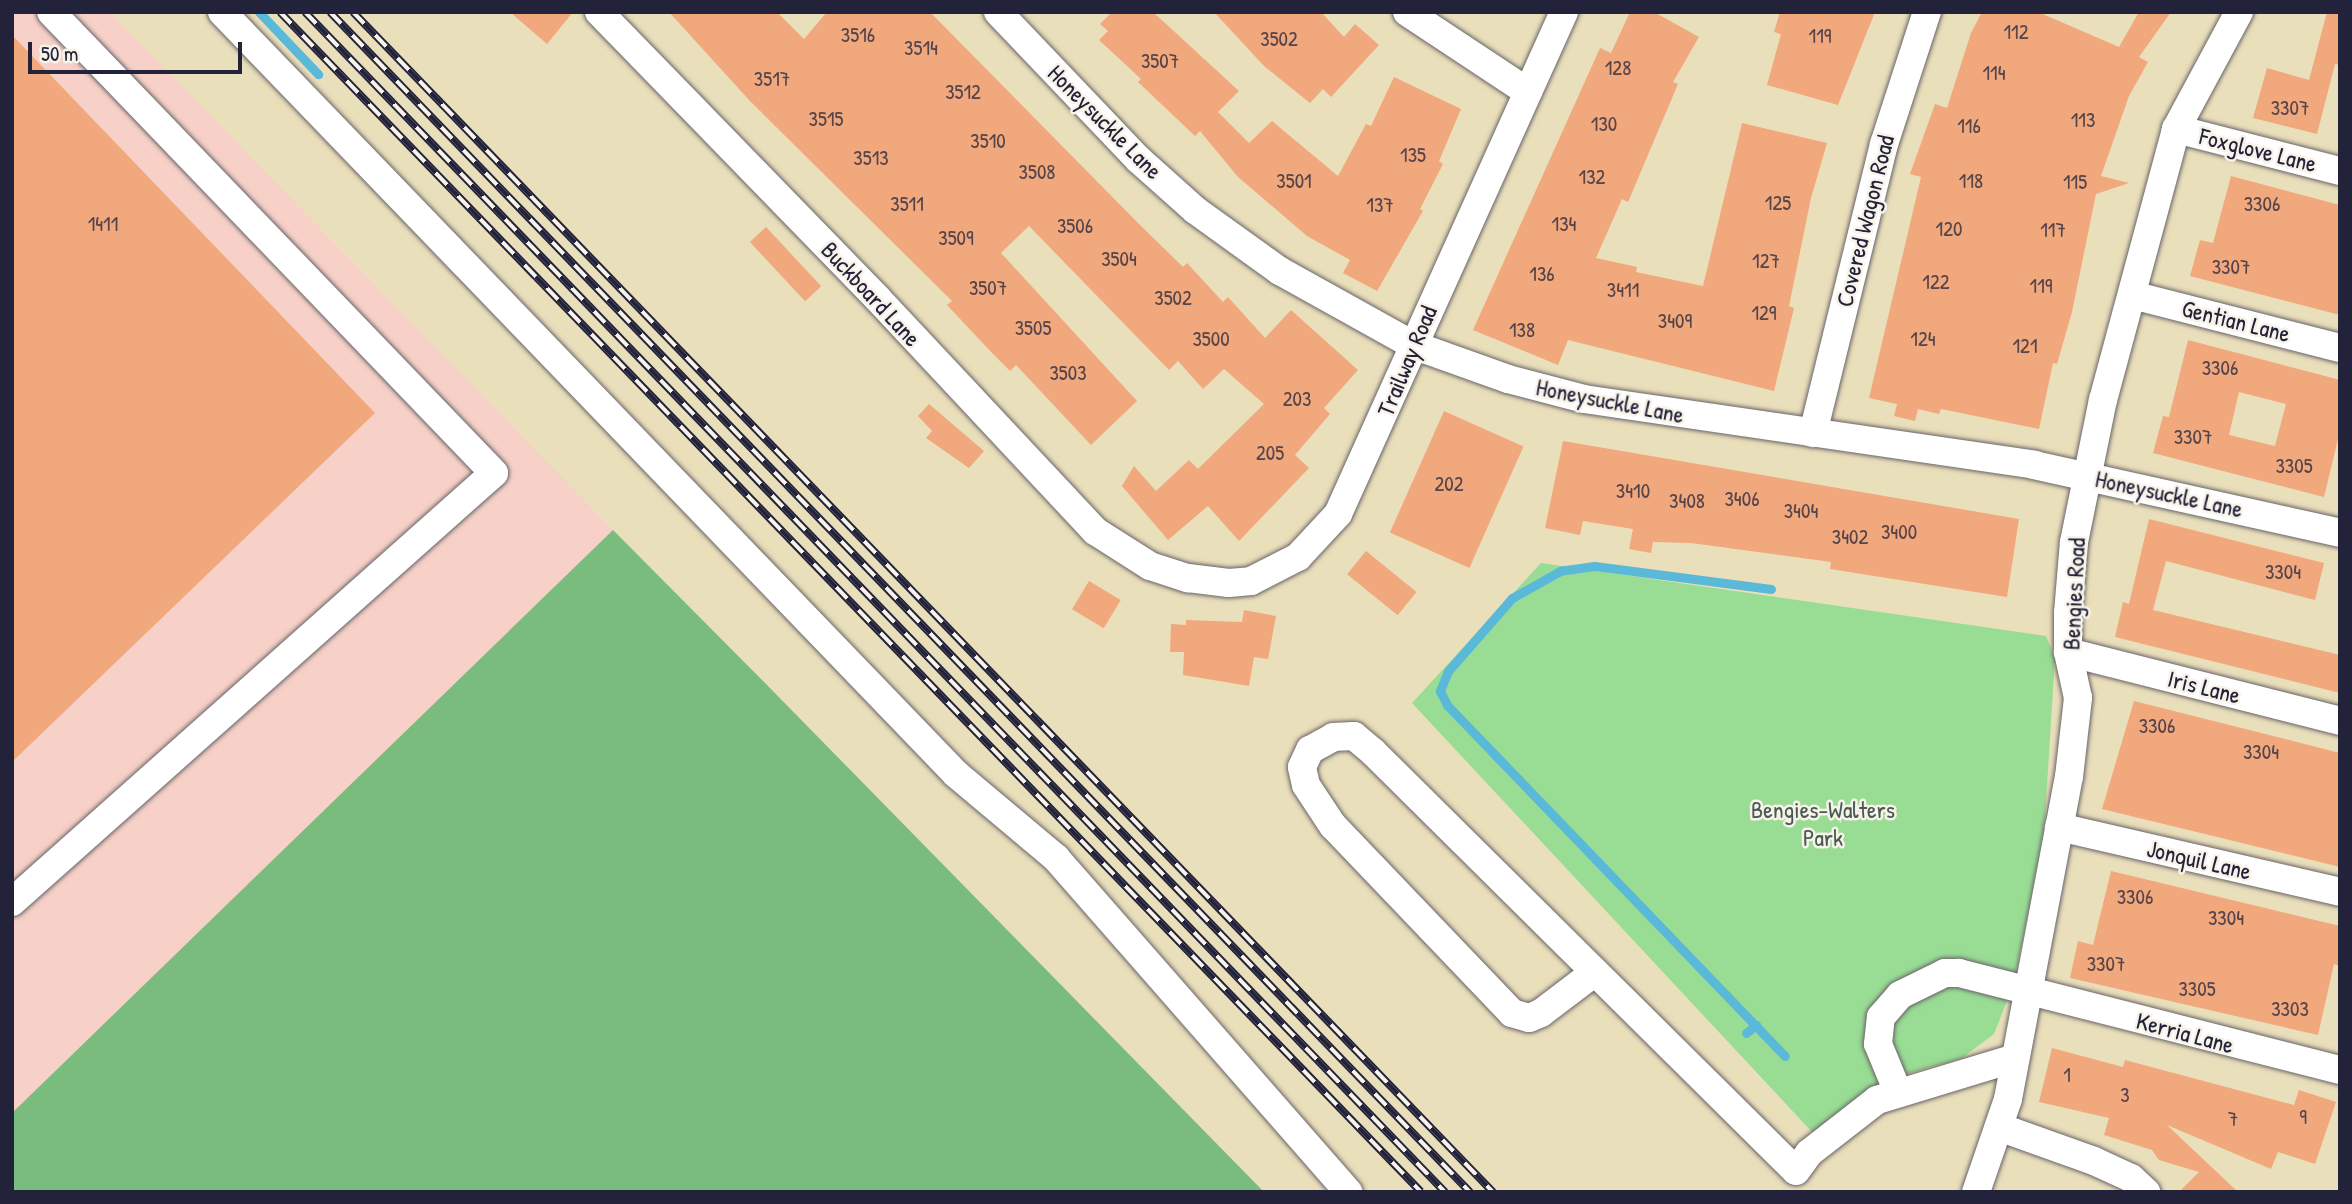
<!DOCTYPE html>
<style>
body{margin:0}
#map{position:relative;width:2352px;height:1204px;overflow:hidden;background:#eadfbb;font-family:"Patrick Hand",sans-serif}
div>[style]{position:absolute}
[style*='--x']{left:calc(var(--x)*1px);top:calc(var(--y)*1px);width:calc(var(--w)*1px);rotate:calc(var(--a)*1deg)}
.built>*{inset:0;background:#f7d1c8}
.green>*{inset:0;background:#99dc94}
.forest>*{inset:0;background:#7abc7e}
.stream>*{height:9px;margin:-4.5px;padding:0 4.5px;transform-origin:4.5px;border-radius:4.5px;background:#5ab9d8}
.building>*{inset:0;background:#f0a87c;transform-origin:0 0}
.roads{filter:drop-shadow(0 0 2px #686468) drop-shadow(0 0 2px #686468)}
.minor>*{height:28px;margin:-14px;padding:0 14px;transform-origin:14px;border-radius:14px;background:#fff}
.rail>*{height:8px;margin-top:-4px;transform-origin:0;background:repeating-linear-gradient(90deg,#f7f3e8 0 16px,#22223b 0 32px);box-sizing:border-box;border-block:2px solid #22223b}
span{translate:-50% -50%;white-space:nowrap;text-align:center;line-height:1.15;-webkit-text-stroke:5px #f7f3e8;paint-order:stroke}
.number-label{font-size:21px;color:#56444b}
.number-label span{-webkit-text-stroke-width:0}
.street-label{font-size:24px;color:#22223b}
.park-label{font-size:24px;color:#465a56}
.frame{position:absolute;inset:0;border:14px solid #22223b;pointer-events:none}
.scale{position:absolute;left:28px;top:42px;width:214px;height:32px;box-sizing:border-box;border:4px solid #22223b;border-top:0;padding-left:9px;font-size:21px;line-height:24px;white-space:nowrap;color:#22223b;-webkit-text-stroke:5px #f7f3e8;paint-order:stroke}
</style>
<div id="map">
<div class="built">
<i style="clip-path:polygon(12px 12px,110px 12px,613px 530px,12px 1113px)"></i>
</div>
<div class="green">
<i style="clip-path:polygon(1541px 563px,2046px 636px,2055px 657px,2044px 834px,2014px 983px,1994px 1034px,1962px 1058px,1906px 1074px,1813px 1133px,1412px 703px)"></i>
</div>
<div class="forest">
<i style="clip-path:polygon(613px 530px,767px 685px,1264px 1192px,12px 1192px,12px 1113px)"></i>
</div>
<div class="stream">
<i style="--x:259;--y:12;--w:86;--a:46.4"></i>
<i style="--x:1771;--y:589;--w:178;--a:-172.6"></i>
<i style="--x:1594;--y:566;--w:34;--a:172"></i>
<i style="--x:1560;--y:571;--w:55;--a:150.6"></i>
<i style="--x:1512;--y:598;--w:97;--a:131.2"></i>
<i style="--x:1448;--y:671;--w:22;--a:112"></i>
<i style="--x:1440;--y:691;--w:16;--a:63"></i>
<i style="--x:1447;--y:705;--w:487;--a:46.1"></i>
<i style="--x:1746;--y:1033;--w:13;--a:-39"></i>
</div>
<div class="building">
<i style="clip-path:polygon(510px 12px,573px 12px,547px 44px)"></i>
<i style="clip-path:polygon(669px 12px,777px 12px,804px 39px,827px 12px,930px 12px,1139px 224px,1183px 267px,1187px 263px,1223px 302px,1228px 297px,1265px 338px,1291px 310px,1358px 370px,1324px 408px,1330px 414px,1295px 455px,1309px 468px,1239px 541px,1208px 506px,1168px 540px,1122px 486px,1134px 466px,1156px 491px,1189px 460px,1198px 469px,1264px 404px,1224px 369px,1203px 389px,1178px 361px,1169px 370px,1029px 226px,1001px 253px,1137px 401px,1091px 445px,1016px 365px,1010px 371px,993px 354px,947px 305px,952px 301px,750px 101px)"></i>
<i style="clip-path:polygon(1112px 12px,1153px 12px,1239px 91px,1218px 112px,1249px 143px,1272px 121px,1338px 176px,1366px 124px,1371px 126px,1394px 77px,1461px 109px,1439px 161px,1443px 164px,1420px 209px,1423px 211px,1377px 291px,1343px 273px,1350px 260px,1307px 236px,1238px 177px,1200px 131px,1195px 136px,1138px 82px,1141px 79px,1099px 40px,1108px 31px,1100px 24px)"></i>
<i style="clip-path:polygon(1214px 12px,1321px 12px,1344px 37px,1355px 24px,1379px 45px,1331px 97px,1323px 89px,1310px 103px,1264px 66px)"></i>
<i style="clip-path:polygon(1630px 12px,1654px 12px,1699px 37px,1673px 82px,1678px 84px,1628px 202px,1622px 199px,1596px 258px,1637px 267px,1636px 272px,1703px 286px,1742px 123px,1827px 143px,1811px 198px,1789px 306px,1794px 308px,1774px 391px,1568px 340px,1558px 365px,1473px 330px,1600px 48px,1611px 53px)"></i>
<i style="clip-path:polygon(1780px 12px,1875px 12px,1838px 105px,1767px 85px,1781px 34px,1774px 32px)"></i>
<i style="clip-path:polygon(1982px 12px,2038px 12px,2119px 47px,2139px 12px,2171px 12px,2139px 57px,2148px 62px,2129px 96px,2101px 176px,2129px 183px,2096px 194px,2072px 312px,2057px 364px,2053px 363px,2039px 429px,1941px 409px,1939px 414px,1918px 409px,1915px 421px,1894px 416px,1897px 404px,1869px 398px,1921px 177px,1910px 174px,1935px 104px,1947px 108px,1971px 33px)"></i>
<i style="clip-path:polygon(2327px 12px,2340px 12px,2340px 65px,2335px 64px,2317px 134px,2253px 118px,2267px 68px,2309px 80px)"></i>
<i style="clip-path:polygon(12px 35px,375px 413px,12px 762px)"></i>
<i style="clip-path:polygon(2231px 176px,2340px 205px,2340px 315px,2190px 276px,2200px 240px,2213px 243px)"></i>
<i style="left:766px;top:227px;width:81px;height:22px;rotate:47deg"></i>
<i style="clip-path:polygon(evenodd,2188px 340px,2340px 380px,2340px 431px,2324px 497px,2153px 453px,2163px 416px,2169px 417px,2188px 340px,2239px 392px,2286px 404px,2275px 446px,2229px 435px,2239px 392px)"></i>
<i style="clip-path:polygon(929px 404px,984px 451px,969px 468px,926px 438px,932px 431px,918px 416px)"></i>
<i style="left:1444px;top:411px;width:87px;height:133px;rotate:24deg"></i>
<i style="clip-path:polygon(1563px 441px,2019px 519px,2007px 597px,1830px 569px,1831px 562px,1691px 543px,1653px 542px,1651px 553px,1629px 549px,1633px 529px,1583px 521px,1580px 535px,1545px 528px)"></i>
<i style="clip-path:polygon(2149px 519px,2324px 563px,2315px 600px,2166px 561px,2153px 610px,2340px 655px,2340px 693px,2115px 637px,2123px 602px,2129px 604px)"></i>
<i style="left:1366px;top:551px;width:65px;height:30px;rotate:39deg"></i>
<i style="left:1089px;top:581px;width:37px;height:33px;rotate:31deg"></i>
<i style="clip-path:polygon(1244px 610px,1276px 616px,1268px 659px,1254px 657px,1249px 686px,1183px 675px,1184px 652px,1170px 652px,1171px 624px,1186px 625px,1186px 620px,1242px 622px)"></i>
<i style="clip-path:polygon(2134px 701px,2340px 753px,2340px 867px,2102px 809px)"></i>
<i style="clip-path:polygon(2111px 871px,2340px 926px,2340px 966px,2334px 964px,2318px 1035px,2070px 978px,2078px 941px,2093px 945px)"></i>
<i style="clip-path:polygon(2052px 1048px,2123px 1067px,2125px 1060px,2294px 1105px,2299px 1090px,2336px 1102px,2315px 1164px,2278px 1152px,2271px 1169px,2167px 1125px,2238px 1192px,2179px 1192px,2199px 1172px,2159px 1160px,2152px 1150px,2104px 1135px,2109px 1118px,2039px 1102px)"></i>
</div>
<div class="roads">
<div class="minor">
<i style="--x:222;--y:12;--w:1058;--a:46.07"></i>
<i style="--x:956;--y:774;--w:131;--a:40"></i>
<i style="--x:1056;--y:858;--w:444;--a:48.8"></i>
<i style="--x:599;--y:12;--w:400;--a:45.8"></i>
<i style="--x:878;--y:299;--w:318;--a:46.9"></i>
<i style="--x:1095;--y:531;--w:65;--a:32.5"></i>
<i style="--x:1150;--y:566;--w:40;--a:18"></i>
<i style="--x:1188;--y:578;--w:41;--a:7"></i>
<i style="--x:1229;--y:583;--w:22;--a:-5"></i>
<i style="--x:1251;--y:581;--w:53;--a:-27.1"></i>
<i style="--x:1298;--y:557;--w:59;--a:-47.1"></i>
<i style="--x:1338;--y:514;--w:551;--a:-65.76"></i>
<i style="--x:998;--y:12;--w:203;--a:46.4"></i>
<i style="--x:1138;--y:159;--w:76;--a:41.8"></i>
<i style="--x:1195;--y:210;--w:105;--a:35.7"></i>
<i style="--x:1280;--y:271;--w:152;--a:29.1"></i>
<i style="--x:1413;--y:345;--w:101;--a:19.7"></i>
<i style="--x:1508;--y:379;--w:79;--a:14.7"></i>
<i style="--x:1584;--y:399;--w:455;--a:8.3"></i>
<i style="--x:2034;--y:465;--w:313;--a:12.5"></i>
<i style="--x:1407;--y:12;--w:145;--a:33.5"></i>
<i style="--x:2176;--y:129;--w:169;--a:14.4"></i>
<i style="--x:2132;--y:295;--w:215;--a:14.3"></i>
<i style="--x:1813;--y:433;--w:298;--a:-76.2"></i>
<i style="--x:1884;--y:144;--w:139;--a:-72"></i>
<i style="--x:2068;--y:652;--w:281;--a:14.2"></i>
<i style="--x:2059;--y:827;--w:288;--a:13"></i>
<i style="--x:12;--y:902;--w:645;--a:-41.67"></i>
<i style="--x:494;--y:473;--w:639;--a:-133.86"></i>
<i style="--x:1595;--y:972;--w:68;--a:142.8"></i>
<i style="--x:1541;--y:1013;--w:13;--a:157"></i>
<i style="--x:1529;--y:1018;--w:18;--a:-164"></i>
<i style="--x:1512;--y:1013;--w:259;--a:-133.7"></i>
<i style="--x:1333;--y:826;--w:49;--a:-123.4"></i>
<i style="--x:1306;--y:785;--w:18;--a:-103"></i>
<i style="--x:1302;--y:767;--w:19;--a:-65"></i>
<i style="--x:1310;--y:750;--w:26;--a:-29"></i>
<i style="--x:1333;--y:737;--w:21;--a:-3"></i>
<i style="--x:1354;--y:736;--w:25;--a:40"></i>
<i style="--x:1373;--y:752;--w:595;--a:44.73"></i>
<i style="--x:1796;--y:1171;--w:22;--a:-54"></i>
<i style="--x:1809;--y:1153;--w:86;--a:-37.9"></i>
<i style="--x:1877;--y:1100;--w:144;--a:-16.9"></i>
<i style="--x:1897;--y:1090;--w:50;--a:-112.4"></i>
<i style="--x:1878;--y:1044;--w:27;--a:-84"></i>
<i style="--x:1881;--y:1017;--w:29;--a:-49"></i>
<i style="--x:1900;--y:995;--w:50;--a:-26.1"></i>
<i style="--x:1945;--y:973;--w:14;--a:0"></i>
<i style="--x:1959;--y:973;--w:393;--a:14.3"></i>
<i style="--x:1999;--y:1127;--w:101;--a:19.7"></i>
<i style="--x:2094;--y:1161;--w:41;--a:24.7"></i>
<i style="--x:2131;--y:1178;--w:21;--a:43"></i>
<i style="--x:1976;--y:1192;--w:98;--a:-71"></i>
<i style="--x:2008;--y:1099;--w:328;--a:-79.3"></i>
<i style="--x:2069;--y:777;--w:80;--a:-83.5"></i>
<i style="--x:2078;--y:698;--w:47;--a:-102.3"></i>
<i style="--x:2068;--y:652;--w:39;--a:-90"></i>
<i style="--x:2068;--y:613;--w:71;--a:-85.2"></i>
<i style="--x:2074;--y:542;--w:145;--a:-78.5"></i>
<i style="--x:2103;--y:400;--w:281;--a:-74.9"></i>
<i style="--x:2176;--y:129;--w:133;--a:-61.7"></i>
</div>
</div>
<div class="rail">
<i style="--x:280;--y:12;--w:1641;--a:45.96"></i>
<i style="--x:305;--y:12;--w:1641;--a:45.99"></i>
<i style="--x:330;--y:12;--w:1641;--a:45.99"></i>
<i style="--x:353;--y:12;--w:1641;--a:45.99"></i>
</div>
<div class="number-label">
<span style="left:2016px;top:32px">112</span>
<span style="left:858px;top:35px">3516</span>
<span style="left:1820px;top:36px">119</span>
<span style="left:1279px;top:39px">3502</span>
<span style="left:921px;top:48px">3514</span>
<span style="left:1160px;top:61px">3507</span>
<span style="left:1618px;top:68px">128</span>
<span style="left:1994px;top:73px">114</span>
<span style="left:772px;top:79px">3517</span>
<span style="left:963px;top:92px">3512</span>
<span style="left:2290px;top:108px">3307</span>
<span style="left:826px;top:119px">3515</span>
<span style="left:2083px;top:120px">113</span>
<span style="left:1604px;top:124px">130</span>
<span style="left:1969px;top:126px">116</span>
<span style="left:988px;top:141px">3510</span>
<span style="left:1413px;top:155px">135</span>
<span style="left:871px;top:158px">3513</span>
<span style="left:1037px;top:172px">3508</span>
<span style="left:1592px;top:177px">132</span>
<span style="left:1294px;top:181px">3501</span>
<span style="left:1971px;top:181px">118</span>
<span style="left:2075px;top:182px">115</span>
<span style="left:1778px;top:203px">125</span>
<span style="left:907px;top:204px">3511</span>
<span style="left:2262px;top:204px">3306</span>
<span style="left:1380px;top:205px">137</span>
<span style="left:103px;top:224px">1411</span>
<span style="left:1564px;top:224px">134</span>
<span style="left:1075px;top:226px">3506</span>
<span style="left:1949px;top:229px">120</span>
<span style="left:2053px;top:230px">117</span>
<span style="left:956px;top:238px">3509</span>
<span style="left:1119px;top:259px">3504</span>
<span style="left:1766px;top:261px">127</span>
<span style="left:2231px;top:267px">3307</span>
<span style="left:1542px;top:274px">136</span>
<span style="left:1936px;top:282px">122</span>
<span style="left:2041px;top:286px">119</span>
<span style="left:988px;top:288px">3507</span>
<span style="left:1623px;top:290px">3411</span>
<span style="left:1173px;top:298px">3502</span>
<span style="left:1764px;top:313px">129</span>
<span style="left:1675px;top:321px">3409</span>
<span style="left:1033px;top:328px">3505</span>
<span style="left:1522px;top:330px">138</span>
<span style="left:1211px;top:339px">3500</span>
<span style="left:1923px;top:339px">124</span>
<span style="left:2025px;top:346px">121</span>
<span style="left:2220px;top:368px">3306</span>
<span style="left:1068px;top:373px">3503</span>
<span style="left:1297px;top:399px">203</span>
<span style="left:2193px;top:437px">3307</span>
<span style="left:1270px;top:453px">205</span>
<span style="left:2294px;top:466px">3305</span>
<span style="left:1449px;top:484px">202</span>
<span style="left:1633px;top:491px">3410</span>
<span style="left:1742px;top:499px">3406</span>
<span style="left:1687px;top:501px">3408</span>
<span style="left:1801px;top:511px">3404</span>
<span style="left:1899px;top:532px">3400</span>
<span style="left:1850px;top:537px">3402</span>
<span style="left:2283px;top:572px">3304</span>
<span style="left:2157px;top:726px">3306</span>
<span style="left:2261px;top:752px">3304</span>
<span style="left:2135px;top:897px">3306</span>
<span style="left:2226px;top:918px">3304</span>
<span style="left:2106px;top:964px">3307</span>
<span style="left:2197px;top:989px">3305</span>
<span style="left:2290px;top:1009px">3303</span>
<span style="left:2067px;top:1075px">1</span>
<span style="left:2125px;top:1095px">3</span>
<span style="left:2303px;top:1117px">9</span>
<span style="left:2233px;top:1119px">7</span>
</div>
<div class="street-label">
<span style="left:1105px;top:122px;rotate:45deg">Honeysuckle Lane</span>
<span style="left:2258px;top:150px;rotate:14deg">Foxglove Lane</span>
<span style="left:1865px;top:221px;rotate:-76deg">Covered Wagon Road</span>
<span style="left:871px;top:294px;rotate:47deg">Buckboard Lane</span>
<span style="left:2236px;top:321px;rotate:14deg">Gentian Lane</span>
<span style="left:1407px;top:361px;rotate:-67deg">Trailway Road</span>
<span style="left:1610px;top:401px;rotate:11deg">Honeysuckle Lane</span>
<span style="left:2169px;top:494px;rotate:12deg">Honeysuckle Lane</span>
<span style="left:2074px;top:594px;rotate:-87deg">Bengies Road</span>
<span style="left:2204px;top:687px;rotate:14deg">Iris Lane</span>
<span style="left:2199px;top:860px;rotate:13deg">Jonquil Lane</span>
<span style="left:2185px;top:1033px;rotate:15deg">Kerria Lane</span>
</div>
<div class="park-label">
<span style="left:1823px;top:824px">Bengies-Walters<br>Park</span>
</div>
<div class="frame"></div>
<div class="scale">50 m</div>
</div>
